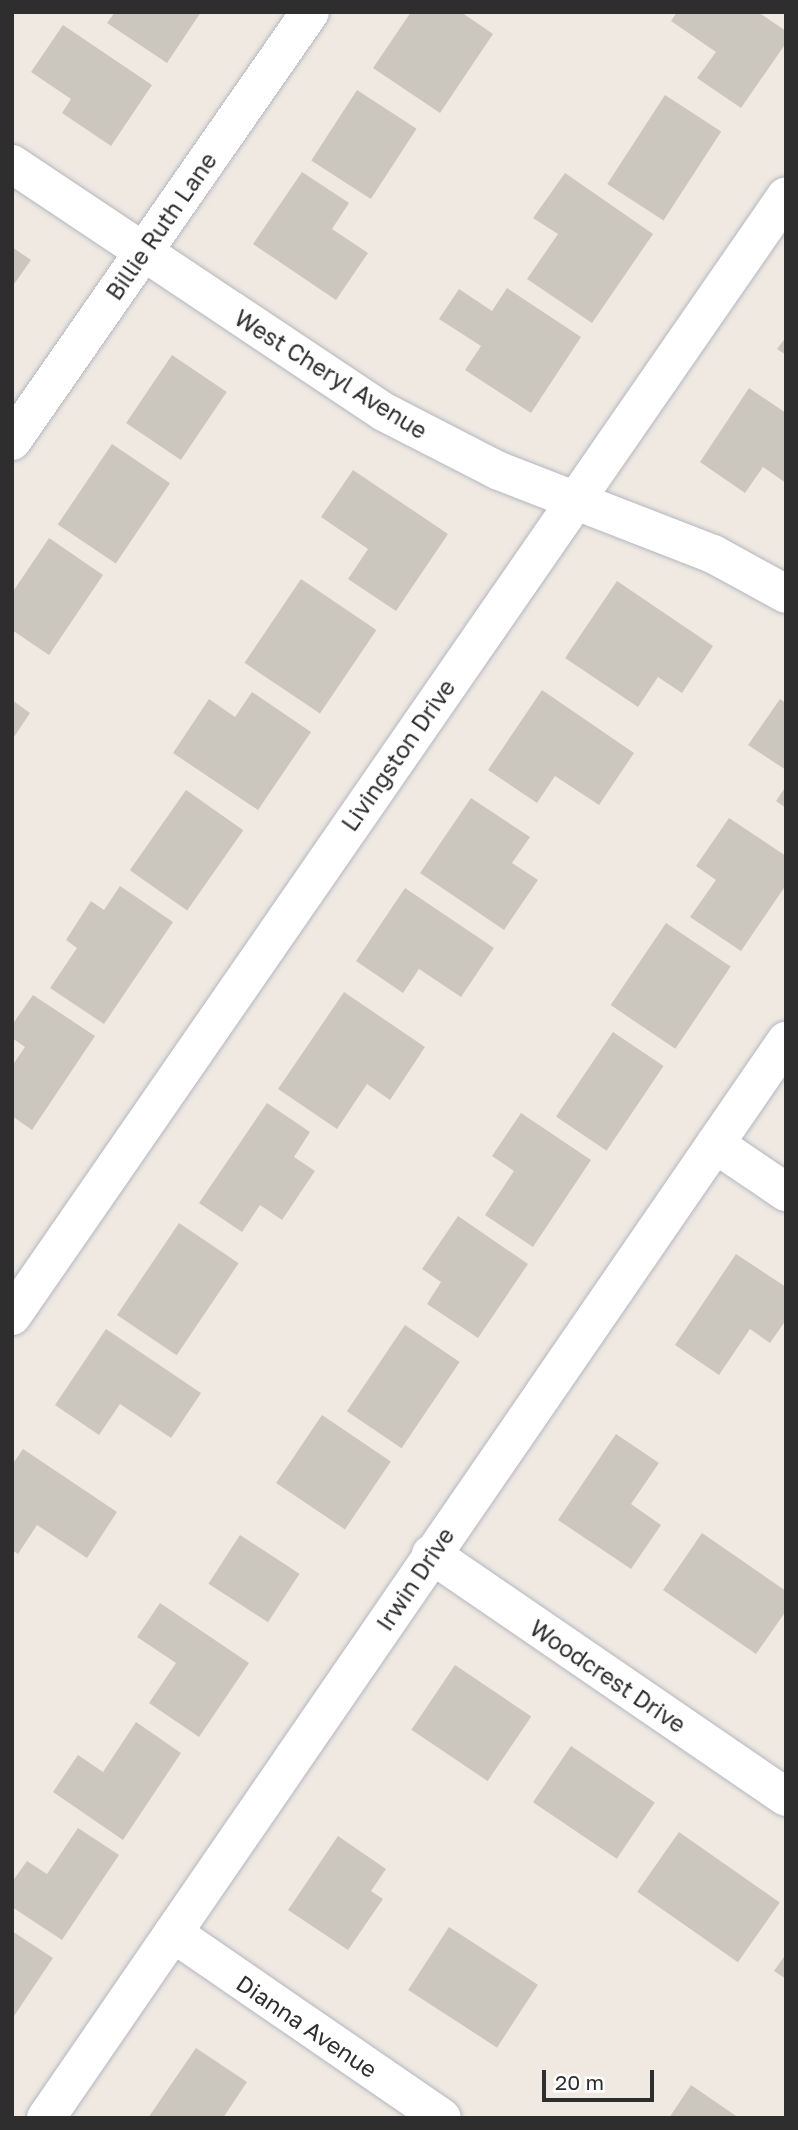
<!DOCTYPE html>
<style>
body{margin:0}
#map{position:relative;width:798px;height:2130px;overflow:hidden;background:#efe9e1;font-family:"Golos Text",sans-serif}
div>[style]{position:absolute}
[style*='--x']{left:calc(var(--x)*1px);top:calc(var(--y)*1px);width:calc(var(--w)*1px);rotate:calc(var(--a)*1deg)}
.building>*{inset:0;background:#cbc7bf;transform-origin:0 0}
.roads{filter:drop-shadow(0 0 2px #b4b7c1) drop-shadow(0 0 2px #b4b7c1)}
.street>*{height:38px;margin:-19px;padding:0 19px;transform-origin:19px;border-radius:19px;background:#fff}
.secondary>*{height:38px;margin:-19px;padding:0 19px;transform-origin:19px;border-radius:19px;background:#fff}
span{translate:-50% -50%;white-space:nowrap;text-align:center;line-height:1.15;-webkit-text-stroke:7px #fff;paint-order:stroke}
.street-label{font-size:23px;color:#2e2e2e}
.frame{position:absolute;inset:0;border:14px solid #2e2e2e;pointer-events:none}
.scale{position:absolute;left:542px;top:2070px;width:112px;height:32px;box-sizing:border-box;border:4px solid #2e2e2e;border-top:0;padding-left:9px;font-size:21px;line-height:24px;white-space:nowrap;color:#2e2e2e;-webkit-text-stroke:5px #fff;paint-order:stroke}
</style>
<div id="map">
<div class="building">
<i style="clip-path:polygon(115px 12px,201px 12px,167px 63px,107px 23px)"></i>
<i style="clip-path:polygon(411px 12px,461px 12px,493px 34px,440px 113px,373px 68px)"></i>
<i style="clip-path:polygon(677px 12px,758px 12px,786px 31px,786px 43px,741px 108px,697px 78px,716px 52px,671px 21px)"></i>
<i style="clip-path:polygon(63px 25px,152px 85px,111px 146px,62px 113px,71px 99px,31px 72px)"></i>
<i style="left:357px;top:90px;width:71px;height:84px;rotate:33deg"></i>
<i style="left:665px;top:95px;width:67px;height:106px;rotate:33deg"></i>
<i style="clip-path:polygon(302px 172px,349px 203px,332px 229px,368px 253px,336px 300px,253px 244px)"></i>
<i style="clip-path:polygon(565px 173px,653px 234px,592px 323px,527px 279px,558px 234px,533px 218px)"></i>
<i style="clip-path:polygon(12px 247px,31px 260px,12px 287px)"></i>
<i style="clip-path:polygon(507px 288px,581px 337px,531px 413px,465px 370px,481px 346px,439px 319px,459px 289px,492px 311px)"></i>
<i style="clip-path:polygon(786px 337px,786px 355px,777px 349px)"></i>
<i style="left:172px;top:355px;width:66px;height:82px;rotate:34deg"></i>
<i style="clip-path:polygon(749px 388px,786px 413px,786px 483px,763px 467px,745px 493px,700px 462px)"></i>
<i style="left:112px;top:444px;width:70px;height:97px;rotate:34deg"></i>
<i style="clip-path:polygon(353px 470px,448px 534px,396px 611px,348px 579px,368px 549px,321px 517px)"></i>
<i style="clip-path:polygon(49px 538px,103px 575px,49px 655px,12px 630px,12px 593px)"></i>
<i style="left:301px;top:579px;width:91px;height:101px;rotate:34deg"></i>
<i style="clip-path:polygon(617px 581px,713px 646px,682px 693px,658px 677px,638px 707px,565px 658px)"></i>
<i style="clip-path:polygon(542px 690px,634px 753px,599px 805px,555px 776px,537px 803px,488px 770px)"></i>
<i style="clip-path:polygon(252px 692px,311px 732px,258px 810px,173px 753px,209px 699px,235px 717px)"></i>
<i style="clip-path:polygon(780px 699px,786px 703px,786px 770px,748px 745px)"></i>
<i style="clip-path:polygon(12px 700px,30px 713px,12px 740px)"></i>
<i style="clip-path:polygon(786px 786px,786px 808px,776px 801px)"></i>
<i style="left:186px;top:790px;width:70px;height:98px;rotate:35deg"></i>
<i style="clip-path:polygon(471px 798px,530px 837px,512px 863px,538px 880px,504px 930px,420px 873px)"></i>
<i style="clip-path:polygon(729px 818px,786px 856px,786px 885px,741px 951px,690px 917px,716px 880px,696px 866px)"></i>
<i style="clip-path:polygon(120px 886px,173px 922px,104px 1024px,50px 988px,77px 948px,66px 940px,91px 901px,104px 910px)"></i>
<i style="clip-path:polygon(405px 888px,494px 948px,461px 997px,419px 969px,403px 993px,356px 961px)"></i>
<i style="left:666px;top:923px;width:78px;height:99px;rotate:34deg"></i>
<i style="clip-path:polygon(344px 992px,425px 1047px,390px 1100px,367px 1084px,337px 1129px,278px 1089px)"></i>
<i style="clip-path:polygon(33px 995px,95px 1036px,32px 1130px,12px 1116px,12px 1066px,25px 1047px,12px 1038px,12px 1025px)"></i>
<i style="left:613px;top:1032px;width:61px;height:102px;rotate:34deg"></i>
<i style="clip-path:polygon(267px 1103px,310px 1132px,294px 1157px,315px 1171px,282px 1220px,260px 1205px,242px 1232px,199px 1203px)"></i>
<i style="clip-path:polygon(521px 1113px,591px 1160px,533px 1247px,485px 1215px,514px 1171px,492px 1156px)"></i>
<i style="clip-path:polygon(458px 1216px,528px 1264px,478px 1338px,427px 1304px,441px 1282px,422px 1269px)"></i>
<i style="left:179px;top:1223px;width:72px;height:111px;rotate:34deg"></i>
<i style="clip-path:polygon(736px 1254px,786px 1287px,786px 1320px,770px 1343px,750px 1329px,719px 1375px,675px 1345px)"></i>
<i style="left:405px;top:1325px;width:66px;height:104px;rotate:34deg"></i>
<i style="clip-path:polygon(106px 1329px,201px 1393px,171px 1438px,120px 1404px,99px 1435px,55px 1405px)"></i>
<i style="left:322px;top:1415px;width:83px;height:82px;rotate:34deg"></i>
<i style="clip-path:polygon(616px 1434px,659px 1463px,631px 1504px,661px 1525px,631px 1569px,558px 1520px)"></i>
<i style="clip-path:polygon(23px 1449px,117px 1512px,87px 1558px,37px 1525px,18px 1554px,12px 1550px,12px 1465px)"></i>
<i style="clip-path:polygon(702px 1533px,786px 1591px,786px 1611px,756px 1654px,663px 1590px)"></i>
<i style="left:240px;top:1535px;width:71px;height:58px;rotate:33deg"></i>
<i style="clip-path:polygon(160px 1603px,249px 1663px,199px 1737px,149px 1703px,176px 1663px,137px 1637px)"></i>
<i style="left:455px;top:1665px;width:92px;height:78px;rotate:34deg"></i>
<i style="clip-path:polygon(136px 1722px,181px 1753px,123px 1840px,53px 1792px,78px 1755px,103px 1772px)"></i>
<i style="left:571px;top:1746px;width:101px;height:68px;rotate:34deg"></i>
<i style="clip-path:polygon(78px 1828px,119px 1855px,62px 1940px,12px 1907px,12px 1882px,27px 1861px,47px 1874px)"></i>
<i style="left:679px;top:1832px;width:123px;height:73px;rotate:35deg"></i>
<i style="clip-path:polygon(338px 1836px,386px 1869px,371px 1891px,383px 1899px,348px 1950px,288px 1910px)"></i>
<i style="left:449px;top:1927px;width:106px;height:75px;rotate:33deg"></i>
<i style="clip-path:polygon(12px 1931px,53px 1958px,12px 2019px)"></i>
<i style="clip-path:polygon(786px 1954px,786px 1979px,774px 1971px)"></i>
<i style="clip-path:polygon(196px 2048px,247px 2082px,223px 2118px,148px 2118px)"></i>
<i style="clip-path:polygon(691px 2085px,739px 2118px,669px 2118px)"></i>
</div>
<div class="roads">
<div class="street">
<i style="--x:12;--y:441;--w:522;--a:-55.21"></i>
<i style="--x:715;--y:1144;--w:86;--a:34.1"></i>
<i style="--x:12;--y:1316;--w:1361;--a:-55.35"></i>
<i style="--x:431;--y:1554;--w:430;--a:34.4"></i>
<i style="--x:173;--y:1933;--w:326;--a:34.5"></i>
<i style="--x:46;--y:2118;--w:1307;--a:-55.51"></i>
</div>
<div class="secondary">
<i style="--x:12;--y:164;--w:447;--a:33.7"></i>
<i style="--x:384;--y:412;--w:129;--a:27.2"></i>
<i style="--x:499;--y:471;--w:230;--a:21.2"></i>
<i style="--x:713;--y:554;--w:83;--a:28.7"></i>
</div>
</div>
<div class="street-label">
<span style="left:161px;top:226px;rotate:-55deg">Billie Ruth Lane</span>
<span style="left:331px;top:374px;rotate:32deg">West Cheryl Avenue</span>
<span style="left:398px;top:755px;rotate:-55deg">Livingston Drive</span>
<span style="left:415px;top:1579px;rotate:-56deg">Irwin Drive</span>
<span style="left:608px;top:1676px;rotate:34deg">Woodcrest Drive</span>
<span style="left:307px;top:2026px;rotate:34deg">Dianna Avenue</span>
</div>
<div class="frame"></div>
<div class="scale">20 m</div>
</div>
